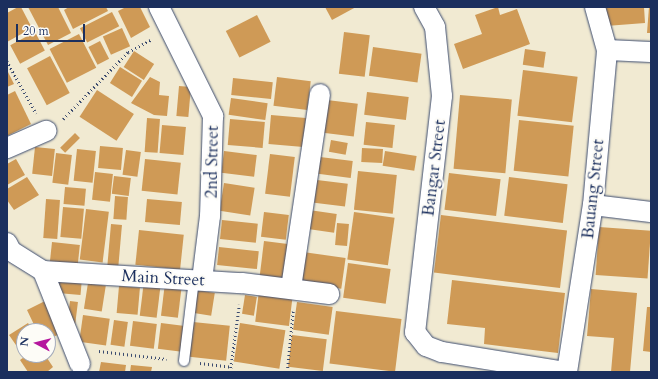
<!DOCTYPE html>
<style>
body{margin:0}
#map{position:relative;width:658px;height:379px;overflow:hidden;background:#f1ead2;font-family:Cardo,serif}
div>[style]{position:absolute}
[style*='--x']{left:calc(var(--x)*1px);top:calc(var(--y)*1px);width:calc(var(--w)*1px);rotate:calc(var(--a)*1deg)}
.building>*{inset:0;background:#cf9a56;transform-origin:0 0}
.path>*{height:2.5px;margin-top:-1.25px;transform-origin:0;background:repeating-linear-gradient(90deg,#3b4b6f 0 1px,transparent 0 4px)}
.roads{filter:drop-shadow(0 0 1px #3b4b6f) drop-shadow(0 0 1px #3b4b6f)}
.lane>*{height:10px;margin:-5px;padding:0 5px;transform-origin:5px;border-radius:5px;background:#fff}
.street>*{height:20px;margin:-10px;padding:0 10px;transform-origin:10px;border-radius:10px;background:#fff}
span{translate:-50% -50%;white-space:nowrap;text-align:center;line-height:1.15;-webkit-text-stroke:4px #fdfcf7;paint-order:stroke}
.street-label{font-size:17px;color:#1b2f5e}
.frame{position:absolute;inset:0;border:8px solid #1b2f5e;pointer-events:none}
.north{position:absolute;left:16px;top:323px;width:40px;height:40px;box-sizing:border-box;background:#fdfcf7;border:1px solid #a3aaba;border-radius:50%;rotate:277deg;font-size:11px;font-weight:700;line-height:16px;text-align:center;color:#1b2f5e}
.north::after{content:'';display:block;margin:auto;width:14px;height:18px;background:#b5179e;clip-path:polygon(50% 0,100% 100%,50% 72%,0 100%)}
.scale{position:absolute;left:16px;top:24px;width:69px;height:18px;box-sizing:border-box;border:2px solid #1b2f5e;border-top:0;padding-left:5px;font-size:12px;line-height:14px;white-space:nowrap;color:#1b2f5e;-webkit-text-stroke:3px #fdfcf7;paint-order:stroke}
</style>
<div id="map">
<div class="building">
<i style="clip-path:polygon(18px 7px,21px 7px,32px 28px,7px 42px,7px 13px)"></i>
<i style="clip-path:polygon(28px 7px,58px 7px,71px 33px,48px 45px)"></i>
<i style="clip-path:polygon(69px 7px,106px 7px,108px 11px,73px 29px,64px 10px)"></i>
<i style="clip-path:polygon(126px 7px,140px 7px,150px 27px,131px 38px,118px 11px)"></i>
<i style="clip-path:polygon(325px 7px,356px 7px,332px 20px)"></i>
<i style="clip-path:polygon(498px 7px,500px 15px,517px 9px,530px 44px,463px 69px,454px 44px,482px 34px,475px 15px)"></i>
<i style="clip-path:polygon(605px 7px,644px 7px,645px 23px,606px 26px)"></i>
<i style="clip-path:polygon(649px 7px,651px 7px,651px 33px,647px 33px)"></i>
<i style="left:112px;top:12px;width:16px;height:36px;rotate:63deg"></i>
<i style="left:257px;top:15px;width:30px;height:35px;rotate:63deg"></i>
<i style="left:122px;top:28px;width:20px;height:21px;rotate:66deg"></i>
<i style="left:35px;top:32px;width:21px;height:28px;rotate:62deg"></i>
<i style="left:344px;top:32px;width:26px;height:42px;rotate:7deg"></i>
<i style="left:79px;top:34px;width:38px;height:33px;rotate:63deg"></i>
<i style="left:100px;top:41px;width:20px;height:13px;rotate:63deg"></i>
<i style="left:373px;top:47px;width:49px;height:29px;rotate:8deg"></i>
<i style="left:525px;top:49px;width:21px;height:16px;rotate:8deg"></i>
<i style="left:134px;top:51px;width:24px;height:19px;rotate:33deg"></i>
<i style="left:50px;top:56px;width:42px;height:26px;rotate:62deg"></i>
<i style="left:120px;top:67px;width:26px;height:19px;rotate:32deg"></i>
<i style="clip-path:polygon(7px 70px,14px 84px,7px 87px)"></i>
<i style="left:523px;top:70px;width:55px;height:46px;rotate:7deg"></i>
<i style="clip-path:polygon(150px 77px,160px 82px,159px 95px,169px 96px,167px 116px,154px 115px,131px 103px)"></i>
<i style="left:277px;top:77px;width:34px;height:29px;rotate:7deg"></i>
<i style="left:233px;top:78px;width:40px;height:17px;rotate:6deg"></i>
<i style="left:179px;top:86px;width:12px;height:30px;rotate:5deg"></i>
<i style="left:97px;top:90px;width:44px;height:32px;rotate:33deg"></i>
<i style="clip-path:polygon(15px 91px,31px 124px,7px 136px,7px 95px)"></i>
<i style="left:367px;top:92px;width:42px;height:23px;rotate:7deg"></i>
<i style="left:460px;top:95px;width:52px;height:74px;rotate:5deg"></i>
<i style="left:231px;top:98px;width:37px;height:17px;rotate:8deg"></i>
<i style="left:327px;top:100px;width:31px;height:33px;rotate:7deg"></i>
<i style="left:271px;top:115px;width:35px;height:29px;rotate:5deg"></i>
<i style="left:147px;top:118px;width:13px;height:34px;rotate:4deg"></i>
<i style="left:230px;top:119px;width:35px;height:26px;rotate:5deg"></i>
<i style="left:519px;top:120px;width:55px;height:51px;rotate:6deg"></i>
<i style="left:366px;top:122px;width:29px;height:23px;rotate:6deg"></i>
<i style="left:162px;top:125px;width:24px;height:28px;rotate:5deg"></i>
<i style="left:75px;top:133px;width:7px;height:21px;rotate:45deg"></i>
<i style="left:331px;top:140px;width:17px;height:12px;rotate:10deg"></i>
<i style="left:100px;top:146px;width:23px;height:22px;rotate:5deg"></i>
<i style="left:35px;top:147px;width:20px;height:27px;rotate:6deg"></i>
<i style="left:362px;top:148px;width:21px;height:14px;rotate:3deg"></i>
<i style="left:77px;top:149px;width:19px;height:32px;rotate:6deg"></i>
<i style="left:126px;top:150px;width:15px;height:25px;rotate:8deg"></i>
<i style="left:224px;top:151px;width:33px;height:22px;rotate:7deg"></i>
<i style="left:385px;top:151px;width:32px;height:15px;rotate:9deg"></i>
<i style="left:56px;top:153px;width:16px;height:30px;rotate:7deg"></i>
<i style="left:270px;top:154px;width:25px;height:40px;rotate:7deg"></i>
<i style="left:320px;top:157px;width:33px;height:17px;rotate:7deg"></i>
<i style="clip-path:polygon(16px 159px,25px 175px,7px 185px,7px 164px)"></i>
<i style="left:145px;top:159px;width:36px;height:32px;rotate:6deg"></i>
<i style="left:358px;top:171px;width:39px;height:39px;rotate:6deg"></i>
<i style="left:95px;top:172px;width:18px;height:28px;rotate:6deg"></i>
<i style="left:449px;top:173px;width:52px;height:37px;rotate:7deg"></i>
<i style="left:114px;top:176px;width:17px;height:18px;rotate:7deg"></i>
<i style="clip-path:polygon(27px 177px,39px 195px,14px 210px,7px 200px,7px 189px)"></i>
<i style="left:509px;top:177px;width:59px;height:39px;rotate:7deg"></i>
<i style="left:317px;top:180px;width:31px;height:23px;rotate:7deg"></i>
<i style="left:224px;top:183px;width:31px;height:28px;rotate:9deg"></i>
<i style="left:65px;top:187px;width:21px;height:17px;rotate:5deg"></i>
<i style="left:115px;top:196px;width:13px;height:23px;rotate:4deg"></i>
<i style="left:46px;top:199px;width:14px;height:39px;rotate:4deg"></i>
<i style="left:147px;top:199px;width:35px;height:23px;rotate:5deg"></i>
<i style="left:63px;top:207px;width:21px;height:30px;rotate:5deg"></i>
<i style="left:86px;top:209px;width:23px;height:51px;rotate:7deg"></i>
<i style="left:309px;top:210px;width:28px;height:19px;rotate:8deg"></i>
<i style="left:264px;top:212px;width:25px;height:25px;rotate:7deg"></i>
<i style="left:354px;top:212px;width:41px;height:48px;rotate:8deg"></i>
<i style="left:441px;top:215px;width:127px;height:58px;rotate:7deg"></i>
<i style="left:222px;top:220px;width:36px;height:19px;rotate:6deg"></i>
<i style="left:337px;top:223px;width:12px;height:22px;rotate:5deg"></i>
<i style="left:111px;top:224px;width:11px;height:42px;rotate:5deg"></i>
<i style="left:599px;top:227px;width:52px;height:48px;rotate:4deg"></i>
<i style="left:139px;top:230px;width:45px;height:35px;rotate:6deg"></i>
<i style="left:264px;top:241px;width:24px;height:35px;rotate:7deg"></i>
<i style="left:52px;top:242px;width:28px;height:23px;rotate:6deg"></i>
<i style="left:219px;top:247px;width:40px;height:18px;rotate:6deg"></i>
<i style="left:303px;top:252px;width:43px;height:31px;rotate:8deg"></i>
<i style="left:348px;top:263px;width:43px;height:35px;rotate:8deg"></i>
<i style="left:59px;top:277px;width:23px;height:16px;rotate:5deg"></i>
<i style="clip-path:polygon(452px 280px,565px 293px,558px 353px,484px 344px,485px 328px,447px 324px)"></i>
<i style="left:144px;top:281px;width:17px;height:35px;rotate:7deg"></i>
<i style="left:88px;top:283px;width:18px;height:26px;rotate:9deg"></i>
<i style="left:165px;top:283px;width:17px;height:33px;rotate:7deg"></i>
<i style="left:119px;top:286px;width:21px;height:27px;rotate:5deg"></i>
<i style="clip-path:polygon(591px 289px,637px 293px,630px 372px,611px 372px,614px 338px,587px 336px)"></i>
<i style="left:196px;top:290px;width:19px;height:23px;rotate:9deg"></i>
<i style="left:259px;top:291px;width:34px;height:31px;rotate:7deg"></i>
<i style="left:245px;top:295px;width:12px;height:19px;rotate:9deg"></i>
<i style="clip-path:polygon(45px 301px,61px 333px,48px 340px,48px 331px,37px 331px,27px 310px)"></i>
<i style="left:70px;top:301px;width:8px;height:27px;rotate:7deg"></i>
<i style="left:297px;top:302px;width:36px;height:28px;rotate:8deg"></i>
<i style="clip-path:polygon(647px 307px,651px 307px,651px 352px,643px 351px)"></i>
<i style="left:336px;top:311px;width:66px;height:53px;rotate:7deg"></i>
<i style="left:83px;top:315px;width:27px;height:27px;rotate:8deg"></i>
<i style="left:114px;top:320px;width:14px;height:25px;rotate:8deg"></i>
<i style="left:133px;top:321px;width:24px;height:25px;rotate:7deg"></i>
<i style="left:193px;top:322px;width:37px;height:35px;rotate:6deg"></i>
<i style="clip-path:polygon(28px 323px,33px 331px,24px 331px,24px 344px,18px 348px,9px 335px)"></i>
<i style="left:161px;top:323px;width:24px;height:26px;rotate:7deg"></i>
<i style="left:240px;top:323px;width:46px;height:39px;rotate:9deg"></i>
<i style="left:292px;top:335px;width:35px;height:32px;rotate:7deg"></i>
<i style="clip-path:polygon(27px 355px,45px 355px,53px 367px,47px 372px,28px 372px,20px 360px)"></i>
<i style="clip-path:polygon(101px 362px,126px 365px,125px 372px,99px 372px)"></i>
<i style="clip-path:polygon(131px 365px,152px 367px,151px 372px,130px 372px)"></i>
</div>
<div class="path">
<i style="--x:7;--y:61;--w:60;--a:60.9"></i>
<i style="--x:63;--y:119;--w:93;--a:-45.9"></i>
<i style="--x:128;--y:52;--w:27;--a:-28"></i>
<i style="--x:99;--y:351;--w:68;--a:6.7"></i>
<i style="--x:200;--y:363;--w:31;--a:7"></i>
<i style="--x:230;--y:372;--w:68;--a:-82.3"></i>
<i style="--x:287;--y:372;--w:61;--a:-84.4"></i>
</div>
<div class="roads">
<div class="lane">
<i style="--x:184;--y:361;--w:82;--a:-83"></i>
</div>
<div class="street">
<i style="--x:159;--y:7;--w:122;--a:63.6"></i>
<i style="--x:213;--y:116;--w:100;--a:91.7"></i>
<i style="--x:210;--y:216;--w:64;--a:97.1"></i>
<i style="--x:424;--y:7;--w:23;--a:61"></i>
<i style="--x:435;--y:27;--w:69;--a:84.2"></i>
<i style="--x:442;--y:96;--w:238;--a:96.5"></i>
<i style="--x:415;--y:332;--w:18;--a:52"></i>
<i style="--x:426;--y:346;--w:17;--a:21"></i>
<i style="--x:442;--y:352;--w:125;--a:9.2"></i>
<i style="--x:607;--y:50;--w:44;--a:2.6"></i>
<i style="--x:7;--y:148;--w:43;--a:-23.6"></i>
<i style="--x:593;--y:205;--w:58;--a:6.9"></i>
<i style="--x:7;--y:243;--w:9;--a:63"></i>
<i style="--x:11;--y:251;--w:38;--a:32"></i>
<i style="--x:43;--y:271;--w:199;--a:3.5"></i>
<i style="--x:242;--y:283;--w:88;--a:7.2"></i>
<i style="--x:43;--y:271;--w:100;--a:68.3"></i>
<i style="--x:291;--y:288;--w:196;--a:-81.5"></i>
<i style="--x:567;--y:372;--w:169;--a:-81.2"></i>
<i style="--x:593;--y:205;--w:156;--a:-84.8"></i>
<i style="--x:607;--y:50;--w:45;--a:-105.6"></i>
</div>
</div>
<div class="street-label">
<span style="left:212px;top:162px;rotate:-89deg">2nd Street</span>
<span style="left:434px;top:168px;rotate:-83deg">Bangar Street</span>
<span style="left:593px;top:189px;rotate:-84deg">Bauang Street</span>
<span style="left:163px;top:278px;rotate:3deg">Main Street</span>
</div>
<div class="frame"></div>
<div class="north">N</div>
<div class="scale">20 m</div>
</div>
